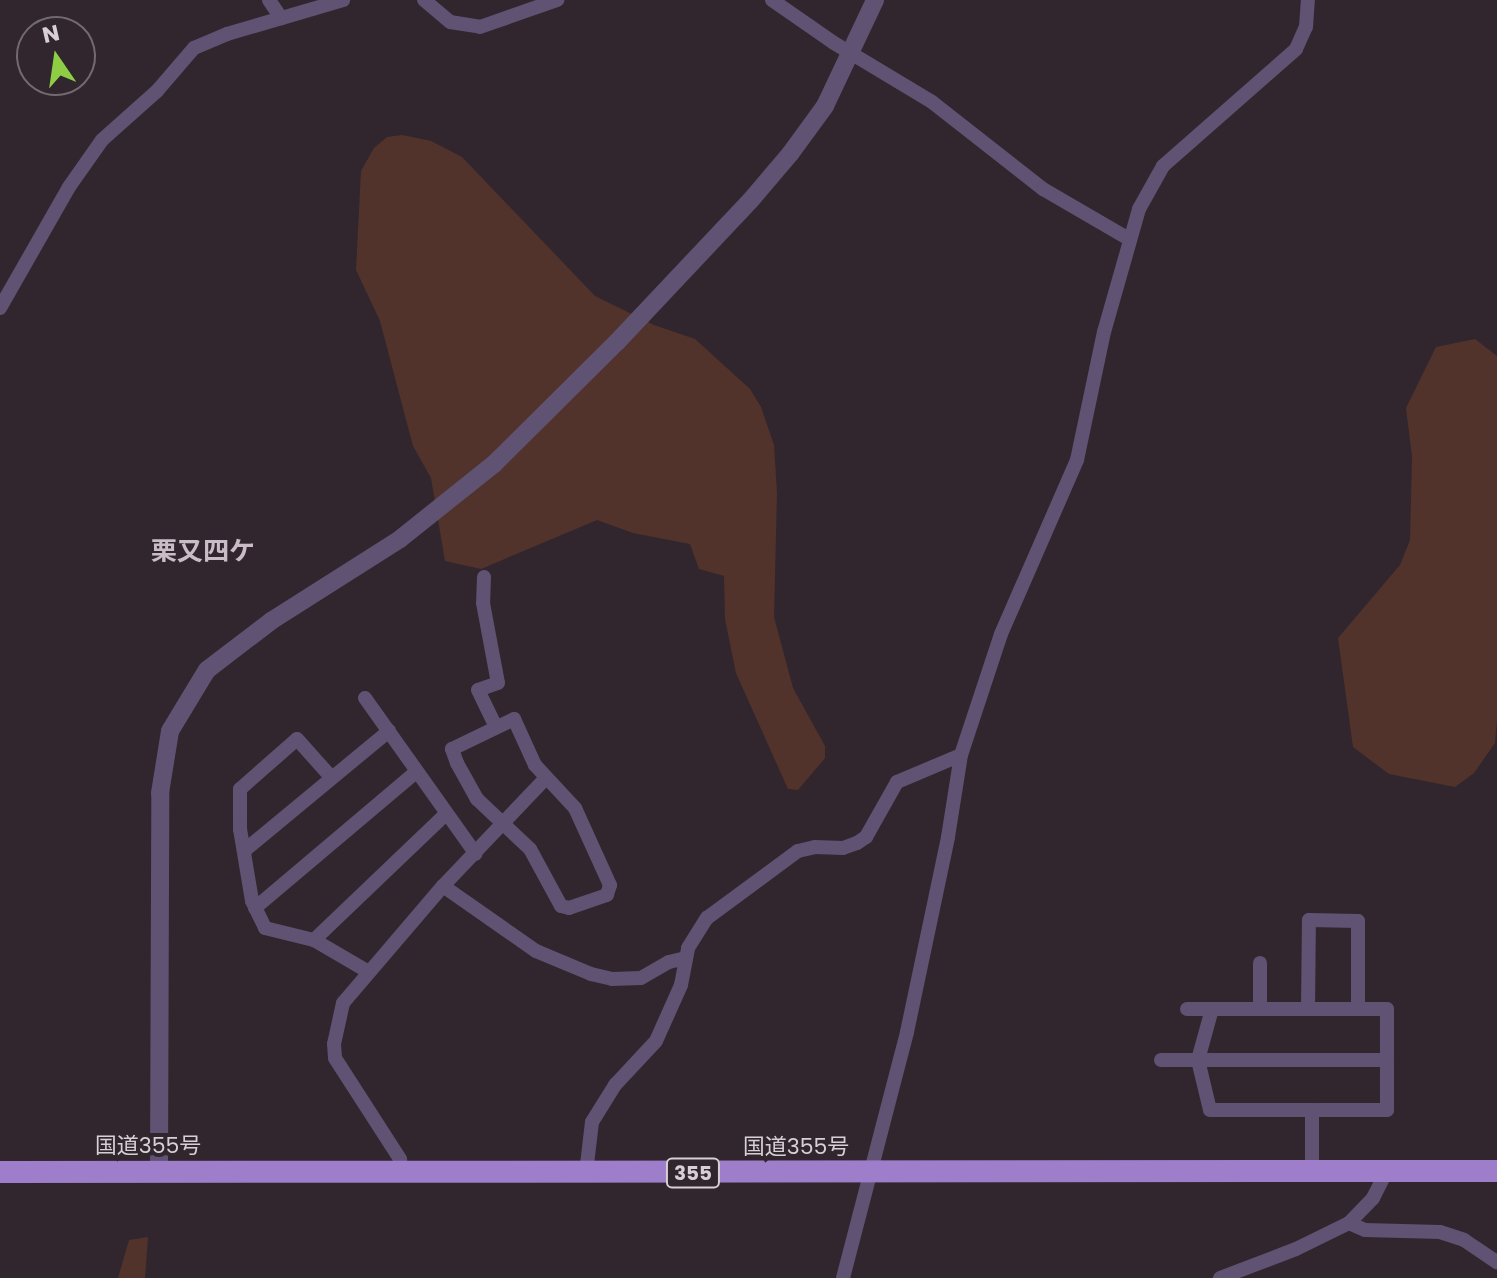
<!DOCTYPE html>
<meta charset="utf-8">
<style>
body{margin:0}
#map{position:relative;width:1497px;height:1278px;overflow:hidden;background:#31262e;font-family:Poppins,"Noto Sans JP",sans-serif}
div>[style]{position:absolute}
[style*='--x']{left:calc(var(--x)*1px);top:calc(var(--y)*1px);width:calc(var(--w)*1px);rotate:calc(var(--a)*1deg)}
.green>*{inset:0;background:#51332b}
.minor>*{height:14px;margin:-7px;padding:0 7px;transform-origin:7px;border-radius:7px;background:#5f5273}
.tertiary>*{height:18px;margin:-9px;padding:0 9px;transform-origin:9px;border-radius:9px;background:#5f5273}
.trunk>*{height:22px;margin:-11px;padding:0 11px;transform-origin:11px;border-radius:11px;background:#9e7eca}
span{translate:-50% -50%;white-space:nowrap;text-align:center;line-height:1.15;-webkit-text-stroke:8px #31262e;paint-order:stroke}
.shield-label span{padding:2px 6px;background:#31262e;border:2px solid;border-radius:6px;-webkit-text-stroke-width:0}
.shield-label{font-size:20px;color:#d6cfd4;font-weight:700}
.street-label{font-size:22px;color:#d6cfd4}
.quarter-label{font-size:26px;color:#cabcc7;font-weight:700}
.north{position:absolute;left:16px;top:16px;width:80px;height:80px;box-sizing:border-box;background:#31262e;border:2px solid #736a70;border-radius:50%;rotate:347deg;font-size:22px;font-weight:700;line-height:32px;text-align:center;color:#d6cfd4}
.north::after{content:'';display:block;margin:auto;width:28px;height:36px;background:#8dce44;clip-path:polygon(50% 0,100% 100%,50% 72%,0 100%)}
</style>
<div id="map">
<div class="green">
<i style="clip-path:polygon(402px 135px,431px 141px,462px 157px,595px 296px,654px 325px,695px 339px,750px 389px,761px 407px,774px 445px,777px 493px,774px 617px,793px 688px,825px 746px,825px 758px,798px 790px,788px 789px,736px 673px,725px 619px,724px 576px,699px 569px,690px 544px,633px 533px,597px 520px,481px 569px,445px 561px,431px 478px,413px 446px,380px 321px,356px 270px,361px 171px,374px 148px,387px 137px)"></i>
<i style="clip-path:polygon(1475px 339px,1497px 356px,1497px 720px,1495px 743px,1474px 773px,1455px 787px,1389px 774px,1353px 747px,1338px 638px,1400px 565px,1410px 540px,1412px 457px,1406px 408px,1436px 347px)"></i>
<i style="clip-path:polygon(148px 1237px,145px 1278px,118px 1278px,129px 1240px)"></i>
</div>
<div class="minor">
<i style="--x:269;--y:0;--w:22;--a:56"></i>
<i style="--x:424;--y:0;--w:34;--a:40"></i>
<i style="--x:450;--y:22;--w:30;--a:9"></i>
<i style="--x:480;--y:27;--w:82;--a:-19.3"></i>
<i style="--x:772;--y:0;--w:75;--a:34.7"></i>
<i style="--x:834;--y:43;--w:114;--a:31"></i>
<i style="--x:932;--y:102;--w:141;--a:38.1"></i>
<i style="--x:1043;--y:189;--w:99;--a:30.2"></i>
<i style="--x:0;--y:308;--w:139;--a:-60.3"></i>
<i style="--x:69;--y:187;--w:57;--a:-54.9"></i>
<i style="--x:102;--y:140;--w:74;--a:-41.7"></i>
<i style="--x:157;--y:91;--w:57;--a:-49.3"></i>
<i style="--x:194;--y:48;--w:36;--a:-23"></i>
<i style="--x:227;--y:34;--w:121;--a:-16.3"></i>
<i style="--x:484;--y:577;--w:26;--a:92"></i>
<i style="--x:483;--y:603;--w:81;--a:79.4"></i>
<i style="--x:498;--y:683;--w:21;--a:161"></i>
<i style="--x:478;--y:690;--w:41;--a:64.1"></i>
<i style="--x:365;--y:698;--w:191;--a:54.6"></i>
<i style="--x:514;--y:719;--w:51;--a:65.5"></i>
<i style="--x:535;--y:765;--w:59;--a:47.1"></i>
<i style="--x:575;--y:808;--w:85;--a:65.6"></i>
<i style="--x:610;--y:885;--w:10;--a:107"></i>
<i style="--x:607;--y:895;--w:40;--a:161.1"></i>
<i style="--x:569;--y:908;--w:8;--a:-166"></i>
<i style="--x:561;--y:906;--w:65;--a:-118.5"></i>
<i style="--x:530;--y:849;--w:73;--a:-136.7"></i>
<i style="--x:477;--y:799;--w:41;--a:-119.1"></i>
<i style="--x:457;--y:763;--w:15;--a:-110"></i>
<i style="--x:452;--y:749;--w:69;--a:-25.8"></i>
<i style="--x:331;--y:777;--w:51;--a:-131.8"></i>
<i style="--x:297;--y:739;--w:76;--a:138.7"></i>
<i style="--x:240;--y:789;--w:40;--a:90"></i>
<i style="--x:240;--y:829;--w:73;--a:80.5"></i>
<i style="--x:252;--y:901;--w:30;--a:64"></i>
<i style="--x:265;--y:928;--w:50;--a:13.8"></i>
<i style="--x:314;--y:940;--w:182;--a:-43.7"></i>
<i style="--x:245;--y:850;--w:187;--a:-39.6"></i>
<i style="--x:443;--y:886;--w:113;--a:35"></i>
<i style="--x:536;--y:951;--w:60;--a:22.7"></i>
<i style="--x:591;--y:974;--w:22;--a:13"></i>
<i style="--x:612;--y:979;--w:29;--a:-2"></i>
<i style="--x:641;--y:978;--w:32;--a:-30"></i>
<i style="--x:669;--y:962;--w:17;--a:-13"></i>
<i style="--x:255;--y:908;--w:211;--a:-40.2"></i>
<i style="--x:314;--y:940;--w:61;--a:30.3"></i>
<i style="--x:1187;--y:1009;--w:200;--a:0"></i>
<i style="--x:1387;--y:1009;--w:101;--a:90"></i>
<i style="--x:1387;--y:1110;--w:75;--a:180"></i>
<i style="--x:1312;--y:1110;--w:64;--a:90"></i>
<i style="--x:1212;--y:1009;--w:53;--a:105.4"></i>
<i style="--x:1198;--y:1060;--w:51;--a:76.5"></i>
<i style="--x:1210;--y:1110;--w:102;--a:0"></i>
<i style="--x:1260;--y:1009;--w:46;--a:-90"></i>
<i style="--x:1308;--y:1009;--w:89;--a:-89.4"></i>
<i style="--x:1309;--y:920;--w:49;--a:1.2"></i>
<i style="--x:1358;--y:921;--w:88;--a:90"></i>
<i style="--x:1161;--y:1060;--w:226;--a:0"></i>
<i style="--x:402;--y:1172;--w:13;--a:-99"></i>
<i style="--x:400;--y:1159;--w:120;--a:-122.8"></i>
<i style="--x:335;--y:1058;--w:14;--a:-94"></i>
<i style="--x:334;--y:1044;--w:42;--a:-77.6"></i>
<i style="--x:343;--y:1003;--w:154;--a:-49.5"></i>
<i style="--x:443;--y:886;--w:149;--a:-46.4"></i>
<i style="--x:586;--y:1173;--w:51;--a:-83.3"></i>
<i style="--x:592;--y:1122;--w:44;--a:-58.1"></i>
<i style="--x:615;--y:1085;--w:60;--a:-47"></i>
<i style="--x:656;--y:1041;--w:61;--a:-65.9"></i>
<i style="--x:681;--y:985;--w:38;--a:-79"></i>
<i style="--x:688;--y:948;--w:36;--a:-58"></i>
<i style="--x:707;--y:918;--w:113;--a:-36.4"></i>
<i style="--x:798;--y:851;--w:17;--a:-13"></i>
<i style="--x:815;--y:847;--w:28;--a:2"></i>
<i style="--x:843;--y:848;--w:15;--a:-20"></i>
<i style="--x:857;--y:843;--w:11;--a:-34"></i>
<i style="--x:866;--y:837;--w:63;--a:-60.6"></i>
<i style="--x:897;--y:782;--w:69;--a:-22.9"></i>
<i style="--x:1349;--y:1223;--w:17;--a:24"></i>
<i style="--x:1365;--y:1230;--w:75;--a:1.5"></i>
<i style="--x:1440;--y:1232;--w:25;--a:18"></i>
<i style="--x:1464;--y:1240;--w:40;--a:34"></i>
<i style="--x:843;--y:1278;--w:254;--a:-75.4"></i>
<i style="--x:907;--y:1032;--w:199;--a:-78.1"></i>
<i style="--x:948;--y:837;--w:83;--a:-81"></i>
<i style="--x:961;--y:755;--w:127;--a:-71.7"></i>
<i style="--x:1001;--y:634;--w:190;--a:-66.4"></i>
<i style="--x:1077;--y:460;--w:131;--a:-78.1"></i>
<i style="--x:1104;--y:332;--w:128;--a:-74.1"></i>
<i style="--x:1139;--y:209;--w:49;--a:-60.8"></i>
<i style="--x:1163;--y:166;--w:177;--a:-41.3"></i>
<i style="--x:1296;--y:49;--w:24;--a:-66"></i>
<i style="--x:1306;--y:27;--w:27;--a:-86"></i>
<i style="--x:1220;--y:1278;--w:81;--a:-20.9"></i>
<i style="--x:1296;--y:1249;--w:59;--a:-26.1"></i>
<i style="--x:1349;--y:1223;--w:35;--a:-46"></i>
<i style="--x:1373;--y:1198;--w:27;--a:-63"></i>
</div>
<div class="tertiary">
<i style="--x:159;--y:1171;--w:378;--a:-89.8"></i>
<i style="--x:160;--y:793;--w:63;--a:-80.8"></i>
<i style="--x:170;--y:731;--w:71;--a:-58.8"></i>
<i style="--x:207;--y:670;--w:81;--a:-37.4"></i>
<i style="--x:271;--y:621;--w:153;--a:-32.4"></i>
<i style="--x:400;--y:539;--w:120;--a:-38.6"></i>
<i style="--x:494;--y:464;--w:173;--a:-44.8"></i>
<i style="--x:617;--y:342;--w:194;--a:-46.7"></i>
<i style="--x:750;--y:201;--w:62;--a:-49.6"></i>
<i style="--x:790;--y:154;--w:59;--a:-53.9"></i>
<i style="--x:825;--y:106;--w:117;--a:-64.7"></i>
</div>
<div class="trunk">
<i style="--x:0;--y:1172;--w:1497;--a:-0.04"></i>
</div>
<div class="shield-label">
<span style="left:693px;top:1173px">355</span>
</div>
<div class="street-label">
<span style="left:148px;top:1146px">国道355号</span>
<span style="left:796px;top:1147px">国道355号</span>
</div>
<div class="quarter-label">
<span style="left:203px;top:552px">栗又四ケ</span>
</div>
<div class="north">N</div>
</div>
